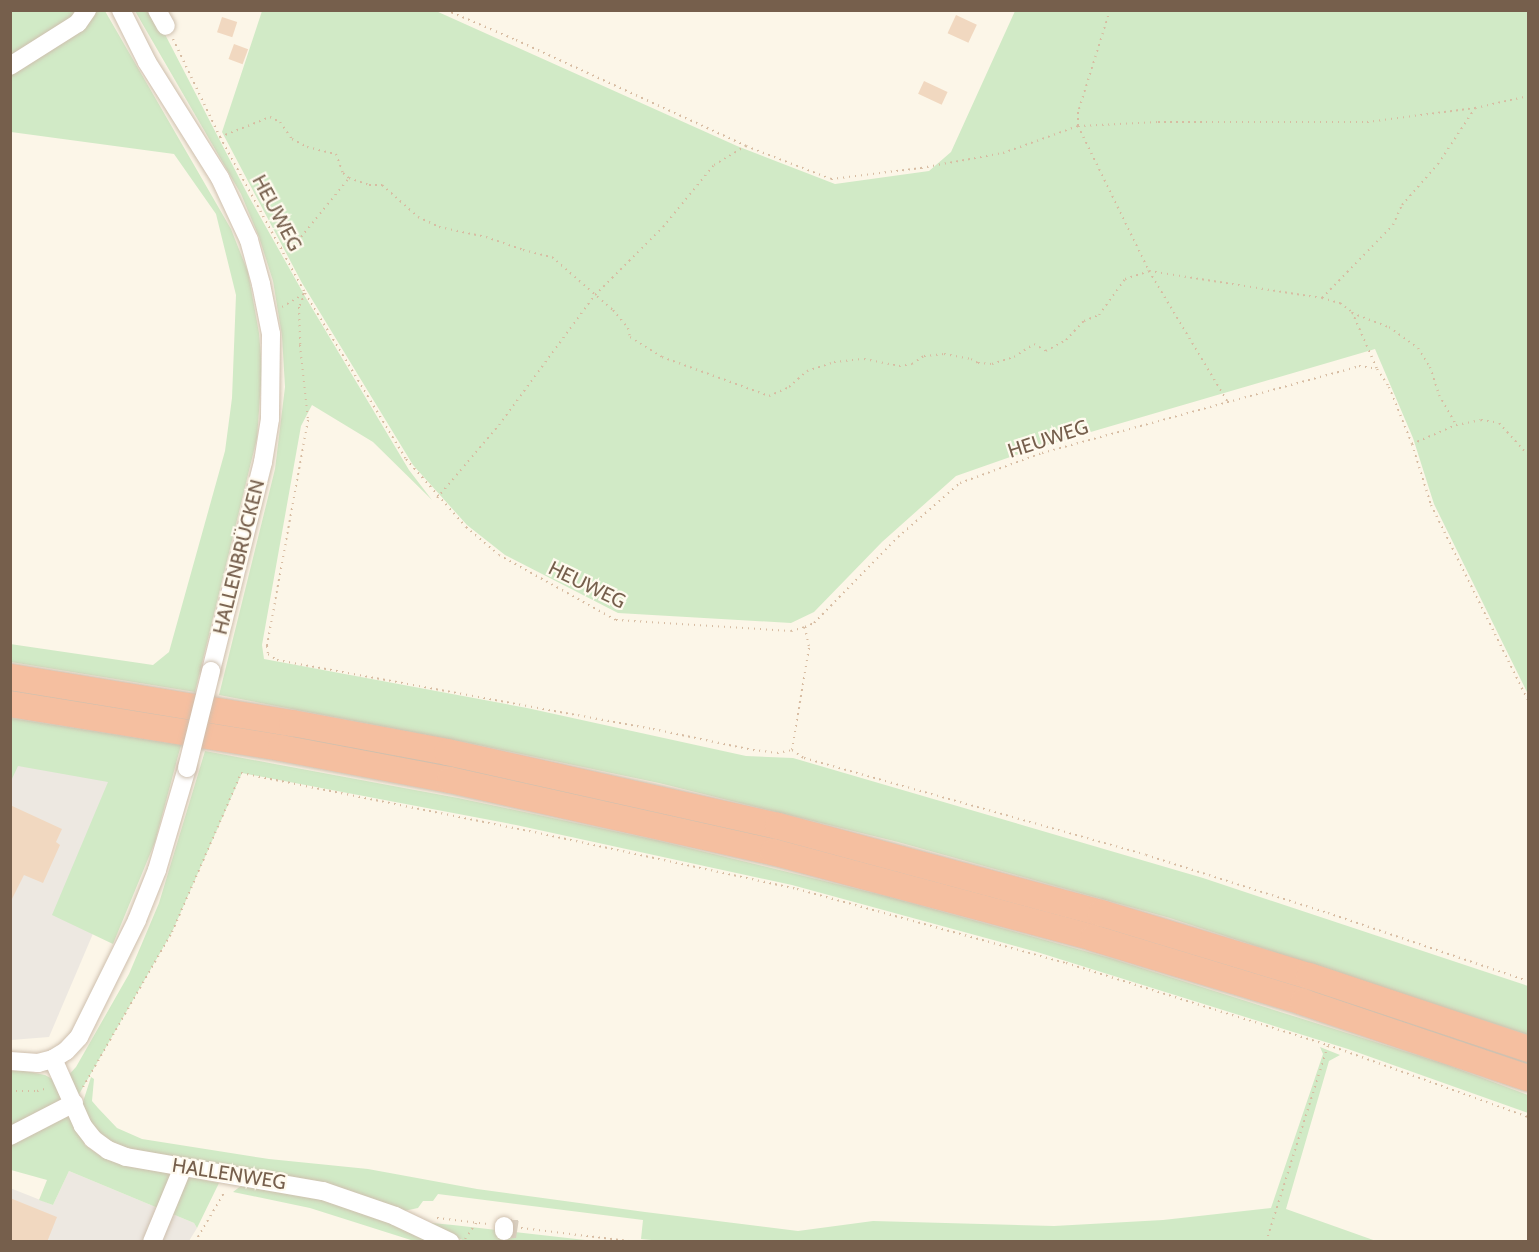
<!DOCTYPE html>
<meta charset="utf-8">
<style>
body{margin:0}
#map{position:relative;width:1539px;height:1252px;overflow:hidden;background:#fcf6e8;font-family:Cabin,sans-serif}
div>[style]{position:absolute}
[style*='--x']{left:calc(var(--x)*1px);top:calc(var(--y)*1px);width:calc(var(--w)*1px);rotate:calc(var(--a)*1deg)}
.industrial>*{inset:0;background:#ede8e1}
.green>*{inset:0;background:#d1eac6}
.building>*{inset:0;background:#f1d8c0;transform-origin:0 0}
.minor-tunnel>*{height:18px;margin-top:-9px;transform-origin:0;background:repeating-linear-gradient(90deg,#dad0c1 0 18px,transparent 0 27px)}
.path>*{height:2px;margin-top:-1px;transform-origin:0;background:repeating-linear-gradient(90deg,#d7bca2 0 1.5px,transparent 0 6px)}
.roads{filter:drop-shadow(0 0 2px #cebfae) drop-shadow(0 0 2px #cebfae)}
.minor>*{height:18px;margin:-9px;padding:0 9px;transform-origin:9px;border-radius:9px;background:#fff}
.highway>*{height:26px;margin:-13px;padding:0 13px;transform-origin:13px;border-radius:13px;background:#f5bfa0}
.bridges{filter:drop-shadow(0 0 2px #cebfae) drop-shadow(0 0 2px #cebfae)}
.minor-bridge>*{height:18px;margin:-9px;padding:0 9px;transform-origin:9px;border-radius:9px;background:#fff}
span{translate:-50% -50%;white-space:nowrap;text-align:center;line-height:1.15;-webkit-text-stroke:4.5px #fffaee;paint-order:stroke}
.street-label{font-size:20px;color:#765f4c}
.frame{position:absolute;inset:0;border:12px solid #765f4c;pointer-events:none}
</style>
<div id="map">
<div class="industrial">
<i style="clip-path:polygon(11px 755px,143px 771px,92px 936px,49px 1037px,11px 1040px)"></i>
<i style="clip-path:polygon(69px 1171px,194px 1223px,197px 1228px,189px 1241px,11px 1241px,10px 1188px,53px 1205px)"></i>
</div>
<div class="green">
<i style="clip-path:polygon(11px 11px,105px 11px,231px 229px,248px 272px,259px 333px,262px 369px,257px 438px,195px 692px,11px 662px,10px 644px,153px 665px,169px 652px,225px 451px,232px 398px,236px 295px,216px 214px,174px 154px,11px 132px)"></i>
<i style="clip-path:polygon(135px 11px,151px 11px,154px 13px,248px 195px,306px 298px,409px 470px,432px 500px,373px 442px,312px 405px,301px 426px,262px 645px,264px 659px,527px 708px,746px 756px,793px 758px,1203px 878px,1528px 986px,1528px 1035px,1170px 918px,898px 842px,659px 783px,464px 742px,219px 695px,275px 469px,285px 387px,282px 336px,273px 281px,259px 237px,241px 194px)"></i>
<i style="clip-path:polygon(262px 11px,436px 11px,737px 146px,835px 184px,929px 171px,951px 152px,1015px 11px,1528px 11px,1528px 694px,1434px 504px,1413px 438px,1375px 349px,1036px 448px,956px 476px,882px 542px,814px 612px,791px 623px,618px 613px,505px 555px,467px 525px,413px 465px,302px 283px,222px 132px)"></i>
<i style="clip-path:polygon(11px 718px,181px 745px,155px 842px,113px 944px,52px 915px,108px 782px,18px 766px,11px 781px)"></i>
<i style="clip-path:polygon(205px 751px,458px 798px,656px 840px,886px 896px,1110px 958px,1445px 1064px,1528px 1095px,1528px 1113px,1348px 1049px,1037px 952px,792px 885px,516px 825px,242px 773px,172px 932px,74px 1103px,64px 1080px,76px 1067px,129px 974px,159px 903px)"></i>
<i style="clip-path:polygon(1320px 1047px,1340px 1055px,1329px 1061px,1286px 1209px,1376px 1241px,662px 1241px,641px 1239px,643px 1220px,438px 1194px,433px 1201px,423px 1201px,418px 1208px,399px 1212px,236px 1170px,113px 1145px,91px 1126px,82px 1105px,91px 1077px,94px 1079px,92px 1101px,98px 1108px,117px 1128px,142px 1139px,269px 1159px,368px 1169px,477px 1189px,645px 1212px,798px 1231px,873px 1221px,1054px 1226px,1163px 1220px,1271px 1208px,1323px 1054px)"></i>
<i style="clip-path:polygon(10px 1068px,45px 1075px,56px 1081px,85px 1145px,102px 1157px,126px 1165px,219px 1183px,197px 1228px,194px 1223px,69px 1171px,53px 1205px,39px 1200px,47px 1180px,11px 1170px)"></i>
<i style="clip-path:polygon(242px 1185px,338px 1202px,440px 1241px,414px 1241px,310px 1208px,233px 1192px)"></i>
<i style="clip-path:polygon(421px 1222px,453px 1225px,594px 1241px,465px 1241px)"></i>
</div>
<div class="building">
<i style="left:956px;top:15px;width:23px;height:20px;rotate:25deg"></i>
<i style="left:222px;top:17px;width:16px;height:16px;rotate:18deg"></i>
<i style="left:234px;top:44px;width:15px;height:16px;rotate:20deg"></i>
<i style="left:924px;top:81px;width:26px;height:14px;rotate:25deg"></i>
<i style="clip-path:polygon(10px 805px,62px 829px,56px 842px,60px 845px,43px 883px,24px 875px,10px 903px)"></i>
<i style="clip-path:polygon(10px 1198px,57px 1217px,47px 1242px,10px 1242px)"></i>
</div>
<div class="minor-tunnel">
<i style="--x:503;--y:1236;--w:4;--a:14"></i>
<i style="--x:507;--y:1237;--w:26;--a:-81"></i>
</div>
<div class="path">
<i style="--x:446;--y:10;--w:76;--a:23.2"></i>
<i style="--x:516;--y:40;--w:253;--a:24.7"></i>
<i style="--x:746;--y:146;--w:91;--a:21.2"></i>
<i style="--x:831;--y:179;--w:91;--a:-7"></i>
<i style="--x:921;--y:168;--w:83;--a:-10.4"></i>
<i style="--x:1003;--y:153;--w:80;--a:-19.8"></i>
<i style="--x:1078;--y:126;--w:80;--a:-2.9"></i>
<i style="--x:1158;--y:122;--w:209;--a:0"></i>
<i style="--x:1367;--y:122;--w:109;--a:-7.4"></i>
<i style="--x:1475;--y:108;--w:54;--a:-12.8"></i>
<i style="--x:1110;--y:10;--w:107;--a:107.4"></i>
<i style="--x:1078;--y:112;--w:14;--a:90"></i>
<i style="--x:1078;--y:126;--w:161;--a:63.9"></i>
<i style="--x:1149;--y:271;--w:152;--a:59"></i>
<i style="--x:173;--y:39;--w:109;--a:64.4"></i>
<i style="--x:220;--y:137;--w:178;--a:61.4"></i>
<i style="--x:305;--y:293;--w:194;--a:58.7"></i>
<i style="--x:406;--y:459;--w:91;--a:48.6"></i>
<i style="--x:466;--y:527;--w:43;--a:40.3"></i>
<i style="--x:499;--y:555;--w:134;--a:29.1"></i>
<i style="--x:616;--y:620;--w:175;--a:3.6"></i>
<i style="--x:791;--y:631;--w:15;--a:-16"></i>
<i style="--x:805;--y:627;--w:10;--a:-24"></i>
<i style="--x:814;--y:623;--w:120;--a:-45.7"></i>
<i style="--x:898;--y:537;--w:82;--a:-41.1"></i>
<i style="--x:960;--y:483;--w:87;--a:-20.1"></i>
<i style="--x:1042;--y:453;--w:329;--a:-15.3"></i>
<i style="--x:1359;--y:366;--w:18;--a:9"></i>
<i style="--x:1377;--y:369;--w:22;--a:56"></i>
<i style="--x:1389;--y:387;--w:61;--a:68"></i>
<i style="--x:1412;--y:444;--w:64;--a:72.7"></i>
<i style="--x:1431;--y:505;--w:218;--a:63.6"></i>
<i style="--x:220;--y:137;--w:54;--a:-21.8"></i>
<i style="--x:270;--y:117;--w:11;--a:27"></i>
<i style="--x:280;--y:122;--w:21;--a:55"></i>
<i style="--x:292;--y:139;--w:17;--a:28"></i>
<i style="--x:307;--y:147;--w:30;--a:14"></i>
<i style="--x:336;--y:154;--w:20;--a:70"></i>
<i style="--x:343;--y:173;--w:8;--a:40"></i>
<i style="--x:349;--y:178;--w:21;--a:19"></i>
<i style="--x:369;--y:185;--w:13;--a:0"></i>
<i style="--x:382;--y:185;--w:48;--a:41.6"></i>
<i style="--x:418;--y:217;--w:23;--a:25"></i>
<i style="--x:439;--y:227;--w:48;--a:12"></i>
<i style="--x:486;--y:237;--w:39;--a:19"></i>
<i style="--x:523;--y:250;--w:30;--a:14"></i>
<i style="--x:552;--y:257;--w:81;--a:41"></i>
<i style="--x:613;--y:310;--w:23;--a:50"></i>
<i style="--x:628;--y:328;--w:9;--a:77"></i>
<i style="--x:630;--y:337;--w:38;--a:32"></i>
<i style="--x:662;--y:357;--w:114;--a:20"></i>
<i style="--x:769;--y:396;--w:22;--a:-24"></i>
<i style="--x:789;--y:387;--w:24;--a:-42"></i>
<i style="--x:807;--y:371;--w:28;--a:-18"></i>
<i style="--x:834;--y:362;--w:30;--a:-6"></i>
<i style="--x:864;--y:359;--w:36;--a:11"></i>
<i style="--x:899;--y:366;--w:13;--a:-9"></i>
<i style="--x:912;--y:364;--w:14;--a:-34"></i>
<i style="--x:924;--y:356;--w:20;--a:-6"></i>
<i style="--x:944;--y:354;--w:27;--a:10"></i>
<i style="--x:971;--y:359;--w:8;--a:30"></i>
<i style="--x:978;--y:363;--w:14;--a:4"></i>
<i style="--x:992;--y:364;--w:23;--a:-18"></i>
<i style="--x:1014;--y:357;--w:24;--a:-33"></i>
<i style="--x:1034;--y:344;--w:14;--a:30"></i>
<i style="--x:1046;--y:351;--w:23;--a:-29"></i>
<i style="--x:1066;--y:340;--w:26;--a:-47"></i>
<i style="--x:1084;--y:321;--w:16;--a:-22"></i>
<i style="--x:1099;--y:315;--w:44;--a:-54.2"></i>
<i style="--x:1125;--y:279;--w:25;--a:-18"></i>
<i style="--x:1149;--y:271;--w:175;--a:8.9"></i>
<i style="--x:1322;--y:298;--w:19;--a:16"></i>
<i style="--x:1340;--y:303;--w:15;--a:37"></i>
<i style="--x:1352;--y:312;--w:62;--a:66.3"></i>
<i style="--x:281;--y:248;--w:23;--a:-29"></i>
<i style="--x:301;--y:237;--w:76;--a:-50.9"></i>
<i style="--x:305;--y:293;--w:15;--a:113"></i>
<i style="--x:299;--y:307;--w:38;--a:88"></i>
<i style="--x:300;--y:345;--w:75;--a:83.9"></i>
<i style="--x:308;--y:420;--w:230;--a:100.3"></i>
<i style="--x:267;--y:646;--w:8;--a:83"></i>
<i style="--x:268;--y:654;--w:11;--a:34"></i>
<i style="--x:277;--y:660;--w:382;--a:10.4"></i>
<i style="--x:653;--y:729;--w:102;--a:11.9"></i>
<i style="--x:753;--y:750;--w:24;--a:7"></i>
<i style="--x:777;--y:753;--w:15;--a:-11"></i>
<i style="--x:1322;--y:298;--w:102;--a:-45.8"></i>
<i style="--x:1393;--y:225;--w:22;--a:-66"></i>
<i style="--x:1402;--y:205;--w:55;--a:-48.7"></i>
<i style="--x:1438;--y:164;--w:67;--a:-56.5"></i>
<i style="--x:282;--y:307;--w:27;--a:-31"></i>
<i style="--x:1352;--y:313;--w:40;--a:21"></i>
<i style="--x:1389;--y:327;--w:36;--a:36"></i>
<i style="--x:1418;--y:348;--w:22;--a:58"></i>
<i style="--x:1430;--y:367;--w:29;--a:72"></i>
<i style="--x:1439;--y:395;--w:34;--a:60"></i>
<i style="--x:1456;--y:425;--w:25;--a:-11"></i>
<i style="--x:1481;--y:420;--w:18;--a:9"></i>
<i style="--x:1499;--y:423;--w:43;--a:47.8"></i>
<i style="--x:1412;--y:444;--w:48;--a:-23.4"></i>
<i style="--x:437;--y:498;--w:96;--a:-49.7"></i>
<i style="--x:499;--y:425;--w:162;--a:-53.6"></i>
<i style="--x:595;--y:295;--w:96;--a:-45"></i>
<i style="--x:663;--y:227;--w:80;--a:-50.6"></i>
<i style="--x:714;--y:165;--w:37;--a:-31"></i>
<i style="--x:805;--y:627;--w:21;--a:79"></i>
<i style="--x:809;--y:648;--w:103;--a:99.5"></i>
<i style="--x:792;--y:750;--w:14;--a:34"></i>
<i style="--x:804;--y:758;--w:355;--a:15.8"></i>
<i style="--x:1146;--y:855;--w:191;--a:17.7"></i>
<i style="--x:1328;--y:913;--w:211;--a:18.8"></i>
<i style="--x:83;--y:1087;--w:179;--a:-60.1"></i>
<i style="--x:172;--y:932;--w:173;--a:-66.5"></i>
<i style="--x:241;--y:773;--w:294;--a:11.4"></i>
<i style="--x:529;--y:831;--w:274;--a:12.2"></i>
<i style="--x:797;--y:889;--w:279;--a:15.4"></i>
<i style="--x:1066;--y:963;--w:275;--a:17.4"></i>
<i style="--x:1328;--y:1045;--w:213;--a:19.8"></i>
<i style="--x:10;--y:1091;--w:27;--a:0"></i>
<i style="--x:37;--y:1091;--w:11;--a:-15"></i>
<i style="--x:437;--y:1218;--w:51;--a:6.7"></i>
<i style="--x:521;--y:1228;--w:117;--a:6.9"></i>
<i style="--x:465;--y:1239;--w:21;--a:-55"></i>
<i style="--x:195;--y:1242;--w:59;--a:-59.5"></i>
<i style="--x:1266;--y:1242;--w:207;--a:-72.5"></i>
</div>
<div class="roads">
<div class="minor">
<i style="--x:121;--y:10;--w:58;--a:63.4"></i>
<i style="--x:147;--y:62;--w:137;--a:57.8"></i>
<i style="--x:220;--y:178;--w:68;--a:64.9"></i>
<i style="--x:249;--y:240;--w:46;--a:74.7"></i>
<i style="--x:261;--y:284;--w:51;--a:78.7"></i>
<i style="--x:271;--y:334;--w:85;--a:90.7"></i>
<i style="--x:270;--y:419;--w:44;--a:99.2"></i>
<i style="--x:263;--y:462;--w:215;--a:104"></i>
<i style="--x:157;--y:10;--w:18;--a:61"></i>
<i style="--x:10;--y:66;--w:80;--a:-32.3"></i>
<i style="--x:78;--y:23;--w:16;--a:-55"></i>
<i style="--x:53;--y:1059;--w:73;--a:65.9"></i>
<i style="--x:83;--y:1126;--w:16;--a:52"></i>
<i style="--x:93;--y:1139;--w:19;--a:36"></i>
<i style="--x:108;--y:1150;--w:19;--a:21"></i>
<i style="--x:126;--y:1157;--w:200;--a:9.8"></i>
<i style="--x:323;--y:1191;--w:76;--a:19.1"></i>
<i style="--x:395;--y:1216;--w:61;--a:25.3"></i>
<i style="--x:10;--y:1061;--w:28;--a:4"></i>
<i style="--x:38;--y:1063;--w:16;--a:-15"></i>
<i style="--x:53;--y:1059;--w:15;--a:-32"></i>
<i style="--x:66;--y:1051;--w:19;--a:-47"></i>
<i style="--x:79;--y:1037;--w:131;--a:-63.6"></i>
<i style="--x:137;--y:920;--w:54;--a:-68.2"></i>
<i style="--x:157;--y:870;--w:106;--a:-73.6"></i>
<i style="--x:10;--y:1136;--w:72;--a:-27.3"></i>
<i style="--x:504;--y:1231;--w:5;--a:-90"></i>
<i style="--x:152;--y:1242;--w:81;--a:-67.5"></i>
</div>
<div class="highway">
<i style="--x:10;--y:677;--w:286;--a:9.3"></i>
<i style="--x:292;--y:723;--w:158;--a:10.6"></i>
<i style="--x:447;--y:752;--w:339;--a:12.6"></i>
<i style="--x:778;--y:826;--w:335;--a:15.1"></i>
<i style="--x:1101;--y:913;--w:217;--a:16.9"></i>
<i style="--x:1309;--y:976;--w:231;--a:18.4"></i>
<i style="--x:10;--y:704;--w:275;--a:9.2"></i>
<i style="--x:281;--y:748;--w:172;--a:10.7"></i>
<i style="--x:450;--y:780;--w:331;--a:12.6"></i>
<i style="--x:773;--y:852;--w:331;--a:15"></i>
<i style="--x:1093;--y:938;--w:220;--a:16.9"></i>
<i style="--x:1303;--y:1002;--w:237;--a:18.7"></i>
</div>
</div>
<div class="bridges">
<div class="minor-bridge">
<i style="--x:187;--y:768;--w:100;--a:-76.1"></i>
</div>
</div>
<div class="street-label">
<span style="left:277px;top:213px;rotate:62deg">HEUWEG</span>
<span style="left:1048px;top:439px;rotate:-18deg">HEUWEG</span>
<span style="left:239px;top:557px;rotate:-76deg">HALLENBRÜCKEN</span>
<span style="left:587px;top:585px;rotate:26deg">HEUWEG</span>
<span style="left:229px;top:1174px;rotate:9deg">HALLENWEG</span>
</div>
<div class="frame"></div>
</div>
